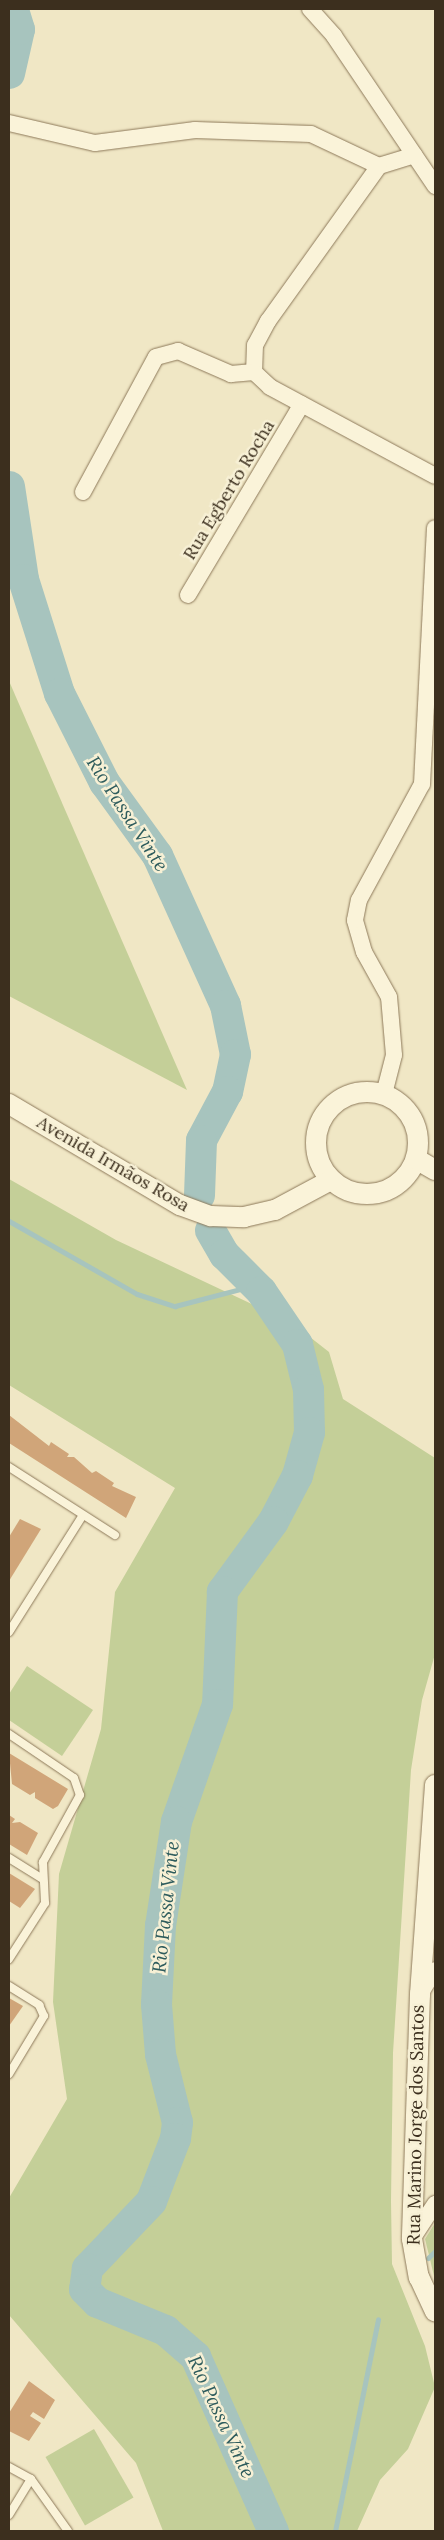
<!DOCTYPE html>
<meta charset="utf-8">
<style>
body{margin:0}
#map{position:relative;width:444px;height:2540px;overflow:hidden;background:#f0e7c5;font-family:Lora,serif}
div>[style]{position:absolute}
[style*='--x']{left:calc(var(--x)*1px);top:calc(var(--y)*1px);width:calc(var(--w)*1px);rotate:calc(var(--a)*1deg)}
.green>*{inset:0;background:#c4cf98;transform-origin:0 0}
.stream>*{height:5px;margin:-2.5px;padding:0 2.5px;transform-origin:2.5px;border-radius:2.5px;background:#a7c4be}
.river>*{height:31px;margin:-15.5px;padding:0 15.5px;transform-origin:15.5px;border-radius:15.5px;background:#a7c4be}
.building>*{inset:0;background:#d0a579}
.roads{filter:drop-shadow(0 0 1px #8d795a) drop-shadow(0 0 1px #8d795a)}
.service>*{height:8px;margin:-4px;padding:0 4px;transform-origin:4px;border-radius:4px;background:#faf3d9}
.minor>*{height:16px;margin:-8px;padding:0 8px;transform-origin:8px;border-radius:8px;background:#faf3d9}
.tertiary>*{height:20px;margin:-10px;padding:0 10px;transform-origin:10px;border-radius:10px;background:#faf3d9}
.tertiary>.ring{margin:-10px;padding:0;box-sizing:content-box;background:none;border:20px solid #faf3d9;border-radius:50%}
span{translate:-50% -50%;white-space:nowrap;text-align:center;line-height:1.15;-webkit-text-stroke:5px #f7f0d5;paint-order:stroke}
.street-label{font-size:18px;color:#3c2f1e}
.water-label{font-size:19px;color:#2d5b5c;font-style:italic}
.frame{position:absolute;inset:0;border:10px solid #3c2f1e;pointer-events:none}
</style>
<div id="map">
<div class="green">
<i style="clip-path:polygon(9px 681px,187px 1090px,9px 996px)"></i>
<i style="clip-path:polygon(9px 1179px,116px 1240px,292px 1323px,329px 1352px,343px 1399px,435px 1458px,435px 1654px,422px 1700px,411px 1770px,393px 2053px,391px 2201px,392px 2264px,425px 2346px,435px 2387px,408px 2449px,380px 2480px,357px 2531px,163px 2531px,136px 2463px,9px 2315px,9px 2198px,67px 2099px,53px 2002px,59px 1874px,101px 1729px,115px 1592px,175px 1488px,9px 1385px)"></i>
<i style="clip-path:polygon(27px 1666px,93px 1710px,62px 1756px,9px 1720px,9px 1694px)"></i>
<i style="clip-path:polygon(435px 2223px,435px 2280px,425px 2239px)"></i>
<i style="left:94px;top:2429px;width:79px;height:56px;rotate:60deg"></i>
</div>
<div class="stream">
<i style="--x:9;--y:1221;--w:147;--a:29.7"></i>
<i style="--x:137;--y:1294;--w:40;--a:18"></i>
<i style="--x:175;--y:1306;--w:75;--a:-14.6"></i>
<i style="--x:248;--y:1287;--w:14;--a:17"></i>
<i style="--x:428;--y:2258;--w:10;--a:-45"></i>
<i style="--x:335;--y:2531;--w:216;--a:-78.5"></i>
</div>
<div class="river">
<i style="--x:9;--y:73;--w:45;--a:-77.2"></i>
<i style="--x:19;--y:29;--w:21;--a:-107"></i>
<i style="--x:9;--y:486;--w:94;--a:81.4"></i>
<i style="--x:23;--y:579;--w:120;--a:72.5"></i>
<i style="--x:59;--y:693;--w:100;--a:63.2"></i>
<i style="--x:104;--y:782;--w:90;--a:54"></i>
<i style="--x:157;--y:855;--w:165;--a:65.6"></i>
<i style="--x:225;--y:1005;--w:50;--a:78.5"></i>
<i style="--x:235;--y:1054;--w:38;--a:102"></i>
<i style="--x:227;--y:1091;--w:55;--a:118"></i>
<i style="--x:201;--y:1140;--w:55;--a:92.1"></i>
<i style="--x:210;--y:1230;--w:28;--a:60"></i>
<i style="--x:224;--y:1254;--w:52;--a:45"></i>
<i style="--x:261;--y:1291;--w:64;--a:55.8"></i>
<i style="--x:297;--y:1344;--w:46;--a:76.3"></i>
<i style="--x:308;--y:1389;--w:43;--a:88.7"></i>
<i style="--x:309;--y:1432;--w:45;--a:105.6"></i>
<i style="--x:297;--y:1475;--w:52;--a:117.6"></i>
<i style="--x:273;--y:1521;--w:87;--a:126.1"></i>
<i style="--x:222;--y:1591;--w:113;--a:92.5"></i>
<i style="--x:217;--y:1704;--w:124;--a:109.3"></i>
<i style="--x:176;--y:1821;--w:105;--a:98.7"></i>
<i style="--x:160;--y:1925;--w:79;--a:92.9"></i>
<i style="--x:156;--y:2004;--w:50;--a:85.4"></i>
<i style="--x:160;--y:2054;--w:70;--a:76"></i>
<i style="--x:177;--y:2122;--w:16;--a:97"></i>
<i style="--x:175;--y:2138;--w:67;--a:110.9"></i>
<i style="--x:151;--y:2201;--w:93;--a:133.7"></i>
<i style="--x:87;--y:2268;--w:21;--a:98"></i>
<i style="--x:84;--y:2289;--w:18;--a:45"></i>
<i style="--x:97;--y:2302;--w:74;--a:22.4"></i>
<i style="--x:165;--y:2330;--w:40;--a:41"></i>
<i style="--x:195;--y:2356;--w:192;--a:66"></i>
</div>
<div class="building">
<i style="clip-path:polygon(9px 1415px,49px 1446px,51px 1442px,69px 1454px,67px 1457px,74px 1457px,92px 1473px,96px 1471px,114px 1483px,112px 1486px,136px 1497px,126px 1518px,9px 1443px)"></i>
<i style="clip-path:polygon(20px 1519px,41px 1529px,9px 1581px,9px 1537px)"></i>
<i style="clip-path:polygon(9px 1753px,68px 1789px,58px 1806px,53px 1809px,35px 1798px,35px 1792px,30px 1795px,12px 1784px)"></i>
<i style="clip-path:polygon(9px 1815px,15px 1819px,12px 1823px,20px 1822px,38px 1833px,27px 1855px,9px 1844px)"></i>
<i style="clip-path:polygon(9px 1873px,35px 1889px,20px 1908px,9px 1901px)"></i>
<i style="clip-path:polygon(9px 1998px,23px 2006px,9px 2026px)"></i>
<i style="clip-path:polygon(29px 2381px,55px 2400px,44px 2419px,33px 2412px,30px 2416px,41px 2423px,29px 2441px,9px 2431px,9px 2413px)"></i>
</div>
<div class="roads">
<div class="service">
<i style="--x:9;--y:1467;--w:126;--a:32.7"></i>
<i style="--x:9;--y:1632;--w:138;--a:-57.7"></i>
<i style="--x:9;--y:1734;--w:78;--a:34.1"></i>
<i style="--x:74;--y:1778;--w:18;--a:71"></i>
<i style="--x:80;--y:1795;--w:77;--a:118.9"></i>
<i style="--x:43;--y:1862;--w:41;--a:87.2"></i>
<i style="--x:45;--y:1903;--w:67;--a:122.7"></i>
<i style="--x:9;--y:1858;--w:39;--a:32"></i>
<i style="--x:9;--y:1986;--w:36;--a:32"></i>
<i style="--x:39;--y:2005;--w:12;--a:66"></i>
<i style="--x:44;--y:2016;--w:68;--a:121.1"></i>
<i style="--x:9;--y:2467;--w:25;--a:29"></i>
<i style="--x:31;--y:2479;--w:64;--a:54.6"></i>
<i style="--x:9;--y:2515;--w:42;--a:-58.6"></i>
</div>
<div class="minor">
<i style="--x:310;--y:9;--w:36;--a:48"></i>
<i style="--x:334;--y:36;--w:181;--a:56"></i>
<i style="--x:9;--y:123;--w:88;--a:13.1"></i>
<i style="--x:95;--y:143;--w:101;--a:-7.4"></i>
<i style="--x:195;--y:130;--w:116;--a:2"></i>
<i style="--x:311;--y:134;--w:75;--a:25.2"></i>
<i style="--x:379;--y:166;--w:37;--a:-17"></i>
<i style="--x:379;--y:166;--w:191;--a:125.6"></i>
<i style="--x:268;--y:321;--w:27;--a:118"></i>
<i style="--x:255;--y:345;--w:27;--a:92"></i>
<i style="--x:254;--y:372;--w:22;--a:43"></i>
<i style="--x:270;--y:387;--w:187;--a:28.3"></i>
<i style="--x:83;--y:492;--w:153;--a:-61.6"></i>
<i style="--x:156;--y:357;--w:23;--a:-15"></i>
<i style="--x:178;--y:351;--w:58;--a:23.5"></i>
<i style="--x:231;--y:374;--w:23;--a:-5"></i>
<i style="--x:188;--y:595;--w:222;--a:-59.2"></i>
<i style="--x:384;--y:1094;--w:40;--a:-75.6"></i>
<i style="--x:394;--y:1055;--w:58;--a:-94.9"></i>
<i style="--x:389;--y:997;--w:51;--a:-119.1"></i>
<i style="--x:364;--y:952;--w:33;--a:-106"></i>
<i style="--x:355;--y:920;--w:20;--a:-79"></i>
<i style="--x:359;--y:900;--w:132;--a:-61.5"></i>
<i style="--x:422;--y:784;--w:256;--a:-87.1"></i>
<i style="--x:420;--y:1994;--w:28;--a:-58"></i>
<i style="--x:412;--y:2239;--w:42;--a:-56.7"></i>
</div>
<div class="tertiary">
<i class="ring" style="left:316px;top:1092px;width:82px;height:82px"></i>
<i style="--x:9;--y:1104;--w:199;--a:30.6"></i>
<i style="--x:180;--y:1205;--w:33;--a:20"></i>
<i style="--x:211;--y:1216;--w:33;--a:2"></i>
<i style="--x:244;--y:1217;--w:32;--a:-13"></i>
<i style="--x:275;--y:1210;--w:64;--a:-28.2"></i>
<i style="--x:416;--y:1159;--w:22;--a:30"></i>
<i style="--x:435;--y:1785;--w:210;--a:94.1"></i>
<i style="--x:420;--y:1994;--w:245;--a:91.9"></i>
<i style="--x:412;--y:2239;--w:39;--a:80"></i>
<i style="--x:419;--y:2277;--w:38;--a:65"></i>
</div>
</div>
<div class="street-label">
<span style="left:229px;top:490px;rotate:-59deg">Rua Egberto Rocha</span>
<span style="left:113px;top:1164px;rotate:30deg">Avenida Irmãos Rosa</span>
<span style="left:416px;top:2125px;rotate:-89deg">Rua Marino Jorge dos Santos</span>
</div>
<div class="water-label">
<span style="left:127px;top:814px;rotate:57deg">Rio Passa Vinte</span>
<span style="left:166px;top:1907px;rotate:-84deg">Rio Passa Vinte</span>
<span style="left:221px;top:2417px;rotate:65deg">Rio Passa Vinte</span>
</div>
<div class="frame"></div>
</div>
